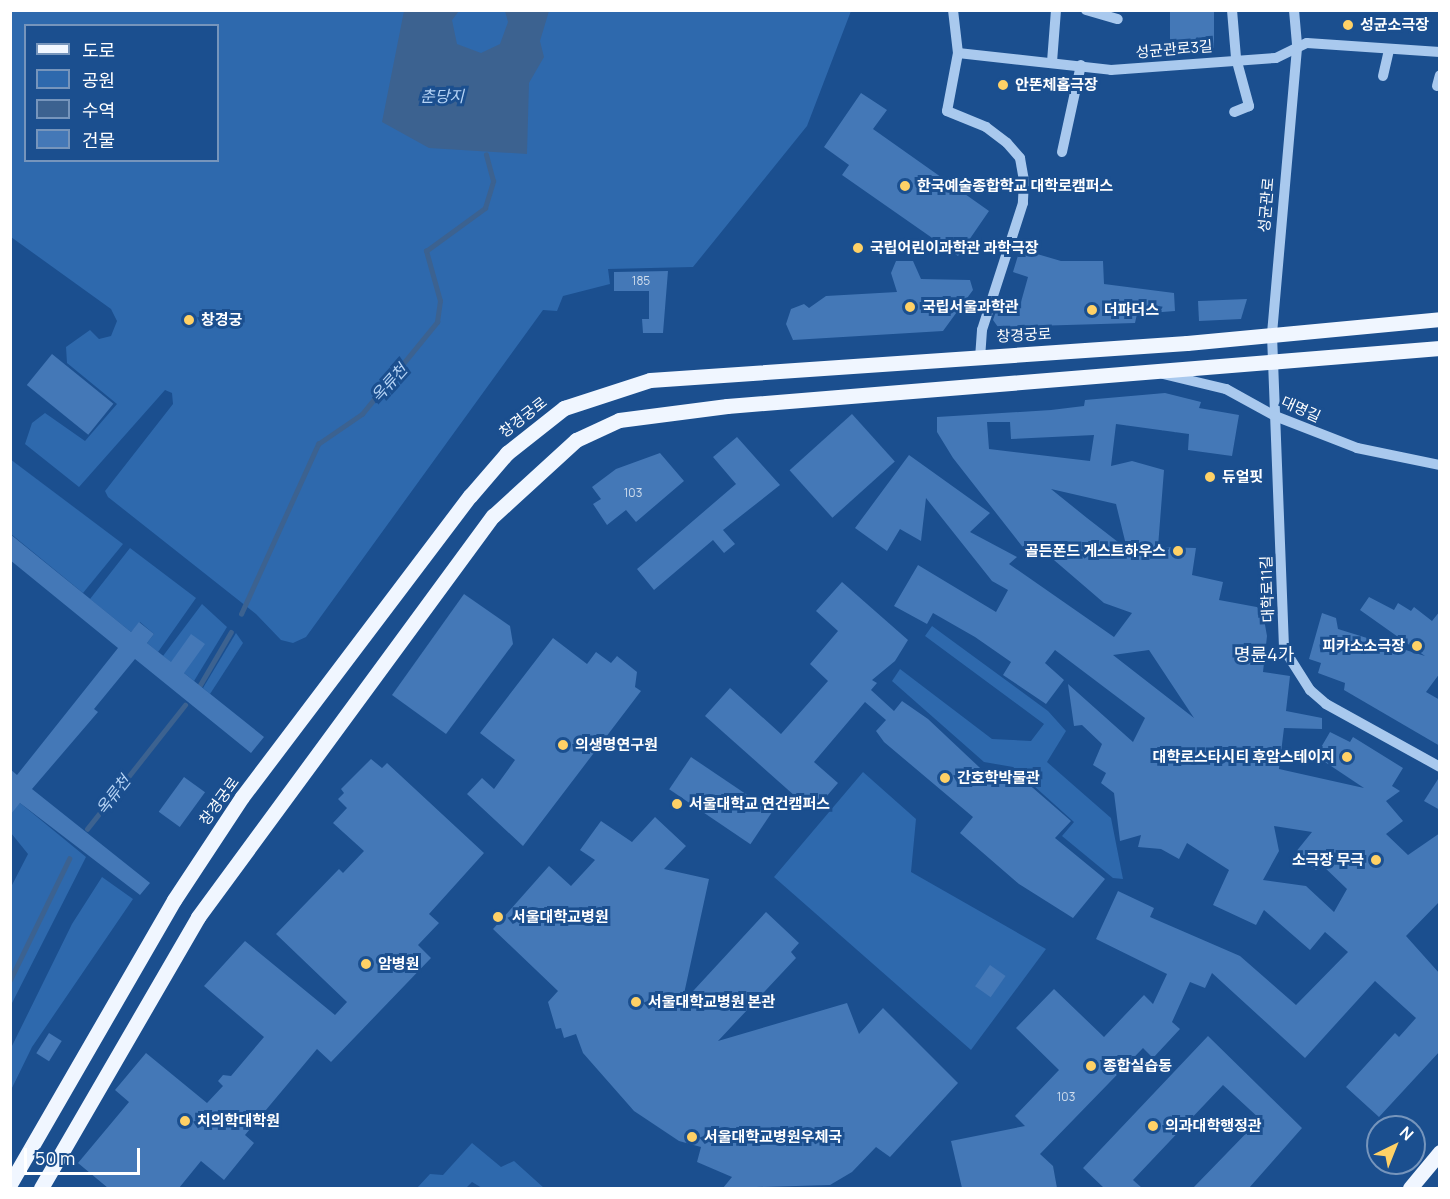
<!DOCTYPE html>
<meta charset="utf-8">
<style>
body{margin:0}
#map{position:relative;width:1450px;height:1199px;overflow:hidden;background:#1b4f8f;font-family:Manrope,"Noto Sans KR",sans-serif}
div>[style]{position:absolute}
[style*='--x']{left:calc(var(--x)*1px);top:calc(var(--y)*1px);width:calc(var(--w)*1px);rotate:calc(var(--a)*1deg)}
.green>*{inset:0;background:#2e69ad}
.water>*{inset:0;background:#3c6290}
.stream>*{height:4.5px;margin:-2.25px;padding:0 2.25px;transform-origin:2.25px;border-radius:2.25px;background:#3c6290}
.building>*{inset:0;background:#4478b7;transform-origin:0 0}
.minor>*{height:10px;margin:-5px;padding:0 5px;transform-origin:5px;border-radius:5px;background:#a9c9ee}
.major>*{height:15px;margin:-7.5px;padding:0 7.5px;transform-origin:7.5px;border-radius:7.5px;background:#f0f6ff}
.dots>*{width:16px;height:16px;translate:-50% -50%;box-sizing:border-box;border:3px solid #1b4f8f;border-radius:50%}
span{translate:-50% -50%;white-space:nowrap;text-align:center;line-height:1.15;-webkit-text-stroke:6px #1b4f8f;paint-order:stroke}
.number-label{font-size:12px;color:#d0dded}
.number-label span{-webkit-text-stroke-width:0}
.poi-label{font-size:15px;color:#fff;font-weight:700}
.left{translate:0 -50%;text-align:left}
.right{translate:-100% -50%;text-align:right}
.street-label{font-size:15px;color:#fff}
.water-label{font-size:16px;color:#b5d3f5;font-style:italic}
.quarter-label{font-size:18px;color:#fff}
.frame{position:absolute;inset:0;border:12px solid #fff;pointer-events:none}
.legend{position:absolute;left:24px;top:24px;width:195px;height:138px;box-sizing:border-box;background:#1b4f8f;border:2px solid #7695bc;margin:0;padding:8px 10px;list-style:none;font-size:18px;color:#fff}
.legend li{display:flex;align-items:center;gap:12px;height:30px}
.legend b{width:30px;border:2px solid #7695bc}
.north{position:absolute;left:1366px;top:1115px;width:60px;height:60px;box-sizing:border-box;background:#1b4f8f;border:2px solid #7695bc;border-radius:50%;rotate:43deg;font-size:16px;font-weight:700;line-height:24px;text-align:center;color:#fff}
.north::after{content:'';display:block;margin:auto;width:21px;height:27px;background:#ffd166;clip-path:polygon(50% 0,100% 100%,50% 72%,0 100%)}
.scale{position:absolute;left:24px;top:1148px;width:116px;height:27px;box-sizing:border-box;border:3px solid #fff;border-top:0;padding-left:8px;font-size:18px;line-height:21px;white-space:nowrap;color:#fff;-webkit-text-stroke:4px #1b4f8f;paint-order:stroke}
</style>
<div id="map">
<div class="green">
<i style="clip-path:polygon(evenodd,11px 11px,851px 11px,807px 126px,693px 267px,608px 269px,610px 284px,563px 296px,557px 311px,543px 310px,306px 637px,293px 643px,281px 640px,256px 614px,108px 497px,105px 491px,173px 404px,172px 393px,165px 390px,79px 487px,25px 444px,32px 423px,45px 413px,85px 441px,117px 404px,67px 363px,66px 347px,90px 330px,99px 339px,111px 336px,117px 321px,111px 309px,11px 237px,11px 11px,26px 26px,218px 26px,218px 160px,26px 160px,26px 26px)"></i>
<i style="clip-path:polygon(10px 459px,123px 544px,83px 593px,11px 534px)"></i>
<i style="clip-path:polygon(130px 548px,196px 598px,158px 652px,147px 643px,154px 634px,140px 622px,131px 632px,90px 599px)"></i>
<i style="clip-path:polygon(202px 604px,227px 627px,194px 681px,163px 656px)"></i>
<i style="clip-path:polygon(932px 626px,1048px 711px,1066px 731px,1047px 762px,1111px 818px,1123px 879px,1113px 878px,1062px 836px,1074px 822px,1013px 767px,984px 762px,892px 681px,900px 669px,992px 739px,1031px 741px,1044px 724px,925px 636px)"></i>
<i style="clip-path:polygon(236px 633px,243px 643px,210px 694px,203px 688px)"></i>
<i style="clip-path:polygon(863px 772px,916px 819px,911px 872px,1046px 949px,971px 1050px,774px 877px)"></i>
<i style="clip-path:polygon(20px 803px,86px 857px,11px 1005px,11px 887px,28px 854px,11px 833px,11px 810px)"></i>
<i style="clip-path:polygon(102px 877px,133px 899px,32px 1047px,11px 1090px,11px 1048px,72px 924px)"></i>
<i style="clip-path:polygon(472px 1143px,501px 1167px,514px 1161px,544px 1188px,482px 1188px,472px 1182px,466px 1188px,417px 1188px,430px 1174px,443px 1175px)"></i>
</div>
<div class="water">
<i style="clip-path:polygon(404px 11px,459px 11px,452px 20px,457px 44px,481px 53px,500px 44px,508px 22px,505px 11px,549px 11px,540px 41px,544px 57px,529px 83px,527px 154px,429px 148px,382px 122px)"></i>
</div>
<div class="stream">
<i style="--x:241;--y:614;--w:187;--a:-65.6"></i>
<i style="--x:318;--y:444;--w:53;--a:-34.3"></i>
<i style="--x:362;--y:414;--w:119;--a:-50.8"></i>
<i style="--x:437;--y:322;--w:21;--a:-82"></i>
<i style="--x:440;--y:301;--w:52;--a:-105.6"></i>
<i style="--x:426;--y:251;--w:73;--a:-36.1"></i>
<i style="--x:485;--y:208;--w:28;--a:-73"></i>
<i style="--x:493;--y:181;--w:27;--a:-105"></i>
<i style="--x:200;--y:685;--w:61;--a:-59.7"></i>
<i style="--x:87;--y:829;--w:158;--a:-51.7"></i>
<i style="--x:10;--y:980;--w:135;--a:-64"></i>
</div>
<div class="building">
<i style="left:1170px;top:10px;width:44px;height:44px"></i>
<i style="clip-path:polygon(861px 93px,887px 110px,873px 129px,989px 211px,958px 256px,842px 175px,849px 165px,824px 147px)"></i>
<i style="clip-path:polygon(1020px 249px,1061px 261px,1103px 261px,1104px 284px,1174px 293px,1175px 311px,1137px 314px,1135px 323px,998px 327px,993px 320px,999px 303px,1021px 302px,1028px 277px,1013px 272px)"></i>
<i style="clip-path:polygon(896px 261px,913px 261px,921px 279px,970px 280px,973px 290px,943px 331px,793px 340px,786px 324px,791px 309px,804px 304px,809px 308px,826px 296px,897px 292px,891px 273px)"></i>
<i style="clip-path:polygon(668px 271px,663px 333px,643px 333px,642px 319px,649px 319px,649px 291px,614px 291px,614px 272px)"></i>
<i style="clip-path:polygon(1247px 299px,1241px 319px,1199px 321px,1198px 301px)"></i>
<i style="left:52px;top:354px;width:79px;height:40px;rotate:39deg"></i>
<i style="clip-path:polygon(evenodd,1165px 393px,1201px 402px,1199px 408px,1239px 415px,1232px 456px,1188px 450px,1189px 434px,1116px 424px,1111px 466px,1132px 461px,1164px 470px,1158px 547px,1196px 548px,1192px 575px,1223px 582px,1219px 600px,1262px 608px,1267px 636px,1263px 672px,1290px 676px,1286px 711px,1322px 718px,1322px 729px,1284px 728px,1279px 769px,1364px 788px,1316px 756px,1330px 732px,1350px 742px,1353px 737px,1403px 768px,1392px 786px,1400px 791px,1386px 801px,1403px 821px,1386px 834px,1408px 855px,1440px 833px,1440px 901px,1406px 936px,1440px 974px,1440px 1051px,1379px 1117px,1346px 1087px,1395px 1033px,1399px 1037px,1416px 1018px,1375px 981px,1305px 1058px,1212px 973px,1205px 988px,1190px 982px,1172px 1022px,1180px 1029px,1153px 1058px,1143px 1048px,1040px 1154px,1053px 1166px,1057px 1188px,962px 1188px,951px 1141px,1025px 1126px,1015px 1116px,1059px 1070px,1016px 1028px,1054px 989px,1104px 1037px,1144px 995px,1153px 1004px,1167px 974px,1096px 939px,1118px 891px,1154px 908px,1150px 917px,1240px 956px,1296px 1005px,1348px 952px,1325px 932px,1310px 950px,1264px 910px,1256px 925px,1213px 905px,1229px 870px,1187px 843px,1179px 859px,1161px 849px,1138px 847px,1141px 835px,1120px 841px,1114px 793px,1101px 783px,1106px 773px,1093px 765px,1102px 744px,1082px 725px,1074px 726px,1068px 684px,1133px 742px,1145px 718px,1055px 650px,1045px 663px,1064px 680px,1046px 704px,1003px 675px,1011px 662px,975px 637px,933px 613px,927px 624px,894px 606px,918px 565px,996px 612px,1008px 590px,992px 581px,926px 498px,921px 541px,900px 529px,887px 551px,855px 528px,909px 455px,990px 513px,970px 532px,1017px 557px,1009px 564px,1114px 637px,1132px 613px,1104px 603px,1033px 542px,1025px 550px,953px 458px,937px 432px,937px 417px,1051px 410px,1084px 406px,1085px 400px,1165px 393px,987px 422px,1010px 422px,1011px 439px,1094px 435px,1090px 461px,989px 449px,987px 422px,1165px 393px,1051px 489px,1116px 504px,1127px 549px,1087px 518px,1051px 489px,1165px 393px,1149px 650px,1194px 718px,1113px 655px,1149px 650px,1165px 393px,1274px 826px,1312px 832px,1295px 853px,1316px 870px,1321px 864px,1347px 889px,1334px 912px,1306px 886px,1263px 880px,1279px 851px,1274px 826px)"></i>
<i style="left:852px;top:414px;width:64px;height:84px;rotate:48deg"></i>
<i style="clip-path:polygon(737px 437px,780px 485px,723px 530px,735px 544px,724px 553px,713px 540px,654px 590px,637px 569px,736px 484px,713px 457px)"></i>
<i style="clip-path:polygon(660px 453px,684px 481px,636px 522px,626px 510px,607px 525px,593px 504px,601px 499px,592px 487px,616px 469px)"></i>
<i style="clip-path:polygon(10px 534px,131px 632px,139px 622px,154px 634px,147px 643px,171px 662px,191px 634px,205px 644px,184px 673px,264px 737px,251px 753px,135px 659px,94px 709px,98px 712px,32px 789px,150px 883px,140px 895px,20px 803px,10px 815px,10px 769px,17px 775px,118px 648px,10px 560px)"></i>
<i style="clip-path:polygon(842px 582px,908px 640px,895px 661px,872px 680px,877px 683px,871px 690px,894px 711px,902px 701px,928px 719px,996px 783px,1010px 768px,1071px 821px,1055px 838px,1105px 879px,1073px 918px,1019px 884px,960px 833px,973px 817px,884px 742px,876px 731px,886px 720px,865px 702px,814px 762px,838px 783px,813px 812px,705px 716px,730px 688px,781px 734px,828px 681px,810px 664px,838px 631px,816px 611px)"></i>
<i style="clip-path:polygon(464px 594px,510px 626px,513px 644px,446px 734px,392px 695px)"></i>
<i style="clip-path:polygon(1369px 597px,1394px 610px,1398px 603px,1411px 611px,1414px 607px,1432px 621px,1440px 611px,1440px 673px,1426px 692px,1440px 700px,1440px 746px,1344px 690px,1345px 683px,1318px 673px,1321px 663px,1309px 659px,1322px 613px,1336px 618px,1338px 629px,1425px 656px,1360px 610px)"></i>
<i style="clip-path:polygon(553px 638px,587px 664px,596px 652px,611px 663px,617px 656px,637px 672px,635px 687px,641px 691px,523px 846px,467px 794px,482px 778px,494px 789px,515px 760px,480px 733px)"></i>
<i style="left:691px;top:757px;width:98px;height:39px;rotate:34deg"></i>
<i style="clip-path:polygon(371px 759px,382px 768px,387px 763px,484px 853px,429px 914px,439px 923px,418px 945px,431px 958px,331px 1062px,317px 1049px,245px 1135px,254px 1143px,224px 1180px,201px 1161px,179px 1188px,108px 1188px,78px 1163px,129px 1102px,115px 1090px,146px 1053px,207px 1103px,223px 1086px,218px 1081px,223px 1075px,231px 1076px,264px 1037px,204px 986px,245px 941px,335px 1015px,347px 1002px,276px 934px,339px 869px,343px 873px,364px 851px,333px 823px,347px 808px,338px 799px,344px 793px,341px 789px)"></i>
<i style="clip-path:polygon(1440px 776px,1440px 810px,1424px 801px)"></i>
<i style="left:184px;top:777px;width:26px;height:43px;rotate:36deg"></i>
<i style="clip-path:polygon(655px 817px,686px 846px,664px 869px,709px 879px,682px 1003px,766px 912px,799px 943px,791px 952px,796px 958px,718px 1041px,847px 1003px,859px 1034px,883px 1008px,958px 1083px,890px 1157px,876px 1147px,852px 1172px,830px 1185px,723px 1188px,732px 1177px,697px 1162px,701px 1147px,679px 1141px,634px 1111px,583px 1053px,576px 1034px,564px 1038px,561px 1028px,556px 1029px,548px 1002px,558px 991px,493px 929px,549px 866px,571px 886px,595px 860px,580px 850px,601px 821px,632px 842px)"></i>
<i style="left:990px;top:965px;width:19px;height:26px;rotate:35deg"></i>
<i style="left:49px;top:1033px;width:15px;height:24px;rotate:32deg"></i>
<i style="clip-path:polygon(1208px 1036px,1302px 1128px,1249px 1188px,1193px 1188px,1260px 1119px,1223px 1085px,1133px 1180px,1142px 1188px,1104px 1188px,1083px 1168px)"></i>
</div>
<div class="minor">
<i style="--x:953;--y:10;--w:43;--a:83.4"></i>
<i style="--x:958;--y:53;--w:59;--a:100.7"></i>
<i style="--x:947;--y:111;--w:42;--a:22.3"></i>
<i style="--x:986;--y:127;--w:26;--a:37"></i>
<i style="--x:1007;--y:143;--w:20;--a:49"></i>
<i style="--x:1020;--y:158;--w:23;--a:80"></i>
<i style="--x:1024;--y:181;--w:22;--a:93"></i>
<i style="--x:1023;--y:203;--w:133;--a:107.9"></i>
<i style="--x:982;--y:330;--w:26;--a:94"></i>
<i style="--x:1086;--y:10;--w:33;--a:16"></i>
<i style="--x:1232;--y:10;--w:48;--a:85.2"></i>
<i style="--x:1236;--y:58;--w:50;--a:74.8"></i>
<i style="--x:1249;--y:106;--w:16;--a:158"></i>
<i style="--x:1294;--y:10;--w:38;--a:85"></i>
<i style="--x:1297;--y:48;--w:288;--a:95"></i>
<i style="--x:1272;--y:335;--w:314;--a:87.8"></i>
<i style="--x:1284;--y:649;--w:49;--a:57.6"></i>
<i style="--x:1310;--y:690;--w:21;--a:41"></i>
<i style="--x:1326;--y:704;--w:130;--a:28.9"></i>
<i style="--x:958;--y:53;--w:154;--a:6.3"></i>
<i style="--x:1111;--y:70;--w:165;--a:-4.2"></i>
<i style="--x:1276;--y:58;--w:34;--a:-26"></i>
<i style="--x:1307;--y:43;--w:133;--a:3.9"></i>
<i style="--x:1052;--y:62;--w:52;--a:-85.6"></i>
<i style="--x:1383;--y:76;--w:27;--a:-77"></i>
<i style="--x:1437;--y:86;--w:11;--a:-75"></i>
<i style="--x:1062;--y:152;--w:89;--a:-77.7"></i>
<i style="--x:1163;--y:374;--w:65;--a:13.4"></i>
<i style="--x:1226;--y:389;--w:56;--a:28.9"></i>
<i style="--x:1275;--y:416;--w:88;--a:21.3"></i>
<i style="--x:1357;--y:448;--w:85;--a:11.6"></i>
</div>
<div class="major">
<i style="--x:10;--y:1184;--w:328;--a:-60"></i>
<i style="--x:174;--y:900;--w:123;--a:-56.6"></i>
<i style="--x:242;--y:797;--w:378;--a:-52.9"></i>
<i style="--x:470;--y:496;--w:57;--a:-49.3"></i>
<i style="--x:507;--y:453;--w:73;--a:-38.3"></i>
<i style="--x:564;--y:408;--w:90;--a:-18"></i>
<i style="--x:650;--y:380;--w:538;--a:-3.94"></i>
<i style="--x:1187;--y:343;--w:254;--a:-5.4"></i>
<i style="--x:41;--y:1188;--w:313;--a:-59.9"></i>
<i style="--x:198;--y:917;--w:498;--a:-53.7"></i>
<i style="--x:493;--y:516;--w:113;--a:-42.5"></i>
<i style="--x:576;--y:440;--w:47;--a:-24.9"></i>
<i style="--x:619;--y:420;--w:109;--a:-7.4"></i>
<i style="--x:727;--y:406;--w:715;--a:-4.65"></i>
<i style="--x:1410;--y:1188;--w:47;--a:-50.2"></i>
</div>
<div class="dots">
<i style="left:1348px;top:25px;background:#ffd166"></i>
<i style="left:1003px;top:85px;background:#ffd166"></i>
<i style="left:905px;top:186px;background:#ffd166"></i>
<i style="left:858px;top:248px;background:#ffd166"></i>
<i style="left:910px;top:307px;background:#ffd166"></i>
<i style="left:1092px;top:310px;background:#ffd166"></i>
<i style="left:189px;top:320px;background:#ffd166"></i>
<i style="left:1210px;top:477px;background:#ffd166"></i>
<i style="left:1178px;top:551px;background:#ffd166"></i>
<i style="left:1417px;top:646px;background:#ffd166"></i>
<i style="left:563px;top:745px;background:#ffd166"></i>
<i style="left:1347px;top:757px;background:#ffd166"></i>
<i style="left:945px;top:778px;background:#ffd166"></i>
<i style="left:677px;top:804px;background:#ffd166"></i>
<i style="left:1376px;top:860px;background:#ffd166"></i>
<i style="left:498px;top:917px;background:#ffd166"></i>
<i style="left:366px;top:964px;background:#ffd166"></i>
<i style="left:636px;top:1002px;background:#ffd166"></i>
<i style="left:1091px;top:1066px;background:#ffd166"></i>
<i style="left:185px;top:1121px;background:#ffd166"></i>
<i style="left:1153px;top:1126px;background:#ffd166"></i>
<i style="left:692px;top:1137px;background:#ffd166"></i>
</div>
<div class="number-label">
<span style="left:641px;top:281px">185</span>
<span style="left:633px;top:493px">103</span>
<span style="left:1066px;top:1097px">103</span>
</div>
<div class="poi-label">
<span class="left" style="left:1360px;top:25px">성균소극장</span>
<span class="left" style="left:1015px;top:85px">안똔체홉극장</span>
<span class="left" style="left:917px;top:186px">한국예술종합학교 대학로캠퍼스</span>
<span class="left" style="left:870px;top:248px">국립어린이과학관 과학극장</span>
<span class="left" style="left:922px;top:307px">국립서울과학관</span>
<span class="left" style="left:1104px;top:310px">더파더스</span>
<span class="left" style="left:201px;top:320px">창경궁</span>
<span class="left" style="left:1222px;top:477px">듀얼핏</span>
<span class="right" style="left:1166px;top:551px">골든폰드 게스트하우스</span>
<span class="right" style="left:1405px;top:646px">피카소소극장</span>
<span class="left" style="left:575px;top:745px">의생명연구원</span>
<span class="right" style="left:1335px;top:757px">대학로스타시티 후암스테이지</span>
<span class="left" style="left:957px;top:778px">간호학박물관</span>
<span class="left" style="left:689px;top:804px">서울대학교 연건캠퍼스</span>
<span class="right" style="left:1364px;top:860px">소극장 무극</span>
<span class="left" style="left:512px;top:917px">서울대학교병원</span>
<span class="left" style="left:378px;top:964px">암병원</span>
<span class="left" style="left:648px;top:1002px">서울대학교병원 본관</span>
<span class="left" style="left:1103px;top:1066px">종합실습동</span>
<span class="left" style="left:197px;top:1121px">치의학대학원</span>
<span class="left" style="left:1165px;top:1126px">의과대학행정관</span>
<span class="left" style="left:704px;top:1137px">서울대학교병원우체국</span>
</div>
<div class="street-label">
<span style="left:1174px;top:49px;rotate:-5deg">성균관로3길</span>
<span style="left:1266px;top:205px;rotate:-85deg">성균관로</span>
<span style="left:1024px;top:335px;rotate:-3deg">창경궁로</span>
<span style="left:1301px;top:409px;rotate:24deg">대명길</span>
<span style="left:523px;top:417px;rotate:-38deg">창경궁로</span>
<span style="left:1267px;top:589px;rotate:-92deg">대학로11길</span>
<span style="left:219px;top:801px;rotate:-54deg">창경궁로</span>
</div>
<div class="water-label">
<span style="left:442px;top:96px">춘당지</span>
<span style="left:389px;top:383px;rotate:-48deg">옥류천</span>
<span style="left:113px;top:795px;rotate:-52deg">옥류천</span>
</div>
<div class="quarter-label">
<span style="left:1264px;top:654px">명륜4가</span>
</div>
<div class="frame"></div>
<ul class="legend">
<li><b style="height:8px;background:#f0f6ff"></b>도로</li>
<li><b style="height:16px;background:#2e69ad"></b>공원</li>
<li><b style="height:16px;background:#3c6290"></b>수역</li>
<li><b style="height:16px;background:#4478b7"></b>건물</li>
</ul>
<div class="north">N</div>
<div class="scale">50 m</div>
</div>
